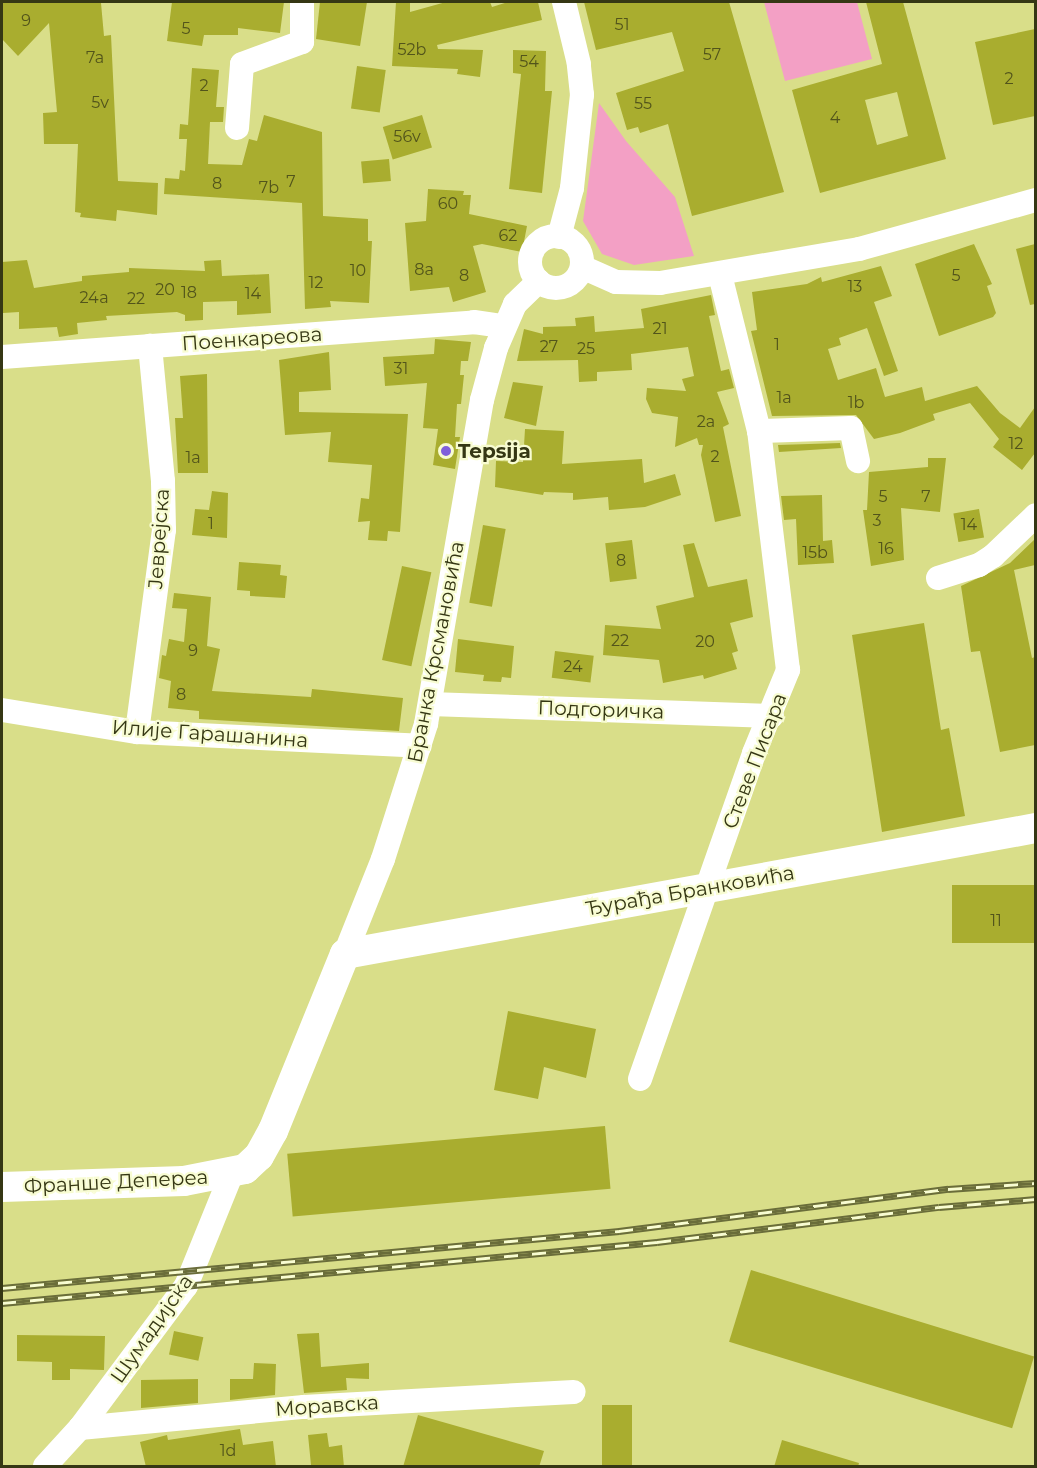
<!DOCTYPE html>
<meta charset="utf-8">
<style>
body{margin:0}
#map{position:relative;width:1037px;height:1468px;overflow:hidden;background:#d9de89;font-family:Montserrat,sans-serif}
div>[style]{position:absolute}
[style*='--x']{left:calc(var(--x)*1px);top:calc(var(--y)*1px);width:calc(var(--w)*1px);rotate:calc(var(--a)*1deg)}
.green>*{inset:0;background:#f3a0c5}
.building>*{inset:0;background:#a9ad2f;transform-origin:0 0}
.minor>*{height:24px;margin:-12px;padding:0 12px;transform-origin:12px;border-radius:12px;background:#fff}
.minor>.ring{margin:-12px;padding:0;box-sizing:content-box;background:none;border:24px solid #fff;border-radius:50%}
.major>*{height:30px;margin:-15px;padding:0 15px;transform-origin:15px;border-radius:15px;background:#fff}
.rail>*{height:7px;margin-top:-3.5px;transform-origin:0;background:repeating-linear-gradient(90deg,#f8fcd2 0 14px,#6a6d3a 0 28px);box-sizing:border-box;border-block:2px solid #6a6d3a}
.dots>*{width:16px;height:16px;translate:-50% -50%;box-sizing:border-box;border:3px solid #f8fcd2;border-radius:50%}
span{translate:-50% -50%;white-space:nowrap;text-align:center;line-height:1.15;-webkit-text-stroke:4.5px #f8fcd2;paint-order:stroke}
.number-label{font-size:16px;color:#52541b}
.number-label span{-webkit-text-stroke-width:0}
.street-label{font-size:20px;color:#353714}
.poi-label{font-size:20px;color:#353714;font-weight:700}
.left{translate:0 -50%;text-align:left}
.frame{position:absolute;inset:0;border:3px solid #353714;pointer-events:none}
</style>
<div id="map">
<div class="green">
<i style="clip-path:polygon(764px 2px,857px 2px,872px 59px,785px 81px)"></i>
<i style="clip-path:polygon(599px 103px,626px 141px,675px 197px,694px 256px,634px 265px,602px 254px,583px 221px)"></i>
</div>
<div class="building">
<i style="clip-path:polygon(2px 2px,101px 3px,104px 36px,111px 35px,118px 181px,158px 183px,157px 215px,117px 210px,116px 221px,80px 217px,81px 213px,75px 212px,78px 144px,44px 144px,43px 113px,57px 112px,49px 23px,18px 56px,2px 39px)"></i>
<i style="clip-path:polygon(172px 2px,284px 2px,280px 33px,238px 28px,238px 35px,204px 35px,202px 46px,167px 41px)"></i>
<i style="clip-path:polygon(320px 2px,367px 2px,360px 46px,316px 39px)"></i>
<i style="clip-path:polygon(396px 2px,410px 2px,410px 12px,446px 2px,490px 2px,492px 7px,508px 2px,538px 2px,542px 20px,437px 45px,438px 49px,483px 50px,480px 77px,457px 74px,458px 69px,392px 66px)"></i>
<i style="clip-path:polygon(584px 2px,729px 2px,784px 192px,692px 216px,668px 124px,640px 133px,638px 127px,627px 130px,616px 93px,684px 71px,672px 32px,596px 50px)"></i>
<i style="clip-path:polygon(evenodd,866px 2px,903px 2px,946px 159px,820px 193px,792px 90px,882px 64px,866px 2px,897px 92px,908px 136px,877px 145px,865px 100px,897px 92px)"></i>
<i style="clip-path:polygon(1035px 29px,1035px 116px,993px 125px,975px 42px)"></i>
<i style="clip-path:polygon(513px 50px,546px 51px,545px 91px,552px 91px,542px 193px,509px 189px,521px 74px,513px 73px)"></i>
<i style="left:357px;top:66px;width:29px;height:43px;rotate:8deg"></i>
<i style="clip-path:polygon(192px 68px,219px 70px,216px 107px,224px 107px,223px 122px,210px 122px,208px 164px,242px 165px,249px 139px,257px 141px,264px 115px,322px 132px,323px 216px,368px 219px,368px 241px,372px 241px,369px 303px,330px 301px,331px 307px,305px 309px,302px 203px,164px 194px,165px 178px,179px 179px,180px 170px,185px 171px,187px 139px,179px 139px,180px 124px,188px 125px)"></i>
<i style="left:422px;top:115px;width:34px;height:41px;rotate:73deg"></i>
<i style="left:389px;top:159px;width:22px;height:28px;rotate:85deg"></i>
<i style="clip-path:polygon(428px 189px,464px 191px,463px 195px,471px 195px,469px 214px,527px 226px,522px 252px,482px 244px,473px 246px,486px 292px,453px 302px,449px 287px,410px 291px,405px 223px,426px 221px)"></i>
<i style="clip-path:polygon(974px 244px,992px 284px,987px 286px,996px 313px,993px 317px,939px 336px,915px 264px)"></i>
<i style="clip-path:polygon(1035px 244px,1035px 304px,1030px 305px,1016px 249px)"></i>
<i style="clip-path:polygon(27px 260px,34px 288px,82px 281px,82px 276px,129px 272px,129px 268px,205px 271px,204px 261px,221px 260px,222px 276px,269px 274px,271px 313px,237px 315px,237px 301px,203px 302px,203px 320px,185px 321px,185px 315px,177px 312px,106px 316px,107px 320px,77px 323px,78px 334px,59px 337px,57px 327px,19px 329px,19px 312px,3px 313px,2px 262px)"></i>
<i style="clip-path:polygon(881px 266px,892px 296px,874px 302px,898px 371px,884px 376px,867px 328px,839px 338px,841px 345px,828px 349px,838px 380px,876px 368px,885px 397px,922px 387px,925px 401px,977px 386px,1000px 413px,1020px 428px,1035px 407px,1035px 453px,1022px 470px,993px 447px,999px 439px,970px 403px,933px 414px,935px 420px,900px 433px,874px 439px,856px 415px,772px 416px,751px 331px,757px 330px,752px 292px,807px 284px,821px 277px,822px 282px)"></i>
<i style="clip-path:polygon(711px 295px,715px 315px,709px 316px,721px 371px,729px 369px,734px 388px,717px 392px,729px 424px,723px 427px,741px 516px,715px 522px,701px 455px,703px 445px,699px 445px,697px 438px,675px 447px,678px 417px,652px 413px,646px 399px,647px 388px,686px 391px,682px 379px,694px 376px,688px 347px,631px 354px,632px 370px,597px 372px,597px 381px,579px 382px,578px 360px,517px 361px,524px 329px,543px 334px,543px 327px,576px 326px,575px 318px,594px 316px,595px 332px,644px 328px,641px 309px)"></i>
<i style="clip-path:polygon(435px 339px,471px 342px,468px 361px,461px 361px,460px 375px,464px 375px,461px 404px,457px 404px,455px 437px,460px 437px,455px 469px,433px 465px,438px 429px,423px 428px,427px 383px,385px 386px,383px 357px,434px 354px)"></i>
<i style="clip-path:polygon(329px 352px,331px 390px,299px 392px,299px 412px,408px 414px,400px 532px,388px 531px,387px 541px,368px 540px,370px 521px,358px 522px,361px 498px,369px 499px,372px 465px,328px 462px,331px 432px,285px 435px,279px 360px)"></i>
<i style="clip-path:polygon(207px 374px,208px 473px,178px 473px,175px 418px,183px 418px,180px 376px)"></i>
<i style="clip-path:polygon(513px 382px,543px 386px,536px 426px,504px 418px)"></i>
<i style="clip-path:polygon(525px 429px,564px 431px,562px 464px,642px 459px,644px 483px,675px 474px,681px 495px,645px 507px,609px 510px,608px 497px,573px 500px,573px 493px,544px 492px,543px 495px,495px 487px,496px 461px,523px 462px)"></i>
<i style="clip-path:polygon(840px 443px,841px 448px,779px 452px,778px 445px)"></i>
<i style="clip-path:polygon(928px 458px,946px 458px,940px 512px,901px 508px,904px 560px,871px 566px,863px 510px,867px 510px,869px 472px,928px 467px)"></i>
<i style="clip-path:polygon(212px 491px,228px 493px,227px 538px,192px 535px,195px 509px,209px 510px)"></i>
<i style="clip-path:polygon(822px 495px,823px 541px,832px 540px,834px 563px,798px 565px,796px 519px,784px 520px,781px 496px)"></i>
<i style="left:979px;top:509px;width:29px;height:26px;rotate:80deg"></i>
<i style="left:483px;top:525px;width:23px;height:79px;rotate:10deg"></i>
<i style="clip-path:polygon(1035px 539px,1035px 565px,1014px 570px,1032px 658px,1035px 657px,1035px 745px,1000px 752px,980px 651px,971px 652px,961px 586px,1010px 563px)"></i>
<i style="left:632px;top:540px;width:39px;height:27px;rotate:83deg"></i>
<i style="clip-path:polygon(694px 543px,708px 587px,747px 579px,753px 617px,730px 623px,738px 651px,732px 653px,737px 669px,704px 679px,703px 675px,663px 683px,659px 660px,603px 655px,605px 625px,661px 629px,656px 606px,694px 597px,683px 545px)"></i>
<i style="clip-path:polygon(239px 562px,281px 565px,280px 575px,287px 576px,285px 598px,250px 596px,250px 591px,237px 590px)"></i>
<i style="left:402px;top:566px;width:30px;height:96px;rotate:12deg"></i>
<i style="clip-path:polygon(174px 593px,211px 597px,207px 646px,220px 649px,212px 691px,311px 697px,312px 689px,403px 698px,399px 731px,199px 719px,199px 711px,168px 708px,171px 681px,159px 678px,162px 655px,166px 656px,169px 639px,184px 642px,187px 609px,172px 608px)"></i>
<i style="clip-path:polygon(924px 623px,941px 730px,949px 728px,965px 816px,882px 832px,852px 635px)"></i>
<i style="clip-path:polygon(458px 639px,514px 646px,511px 678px,502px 677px,501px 682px,483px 681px,484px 675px,455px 672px)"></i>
<i style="left:555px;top:651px;width:39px;height:27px;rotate:7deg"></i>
<i style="left:1035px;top:885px;width:58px;height:83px;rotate:90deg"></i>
<i style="clip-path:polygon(508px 1011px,596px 1029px,586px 1078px,544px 1067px,538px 1099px,494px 1090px)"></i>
<i style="left:605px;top:1126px;width:63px;height:319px;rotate:85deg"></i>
<i style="left:751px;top:1270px;width:296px;height:75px;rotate:17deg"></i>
<i style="left:174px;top:1331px;width:30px;height:24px;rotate:12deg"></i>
<i style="clip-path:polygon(319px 1333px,321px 1367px,369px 1363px,369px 1379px,346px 1378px,347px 1390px,304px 1393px,297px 1334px)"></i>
<i style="clip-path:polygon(17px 1335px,105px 1336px,104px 1370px,70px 1369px,70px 1380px,52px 1380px,52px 1362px,17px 1361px)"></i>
<i style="clip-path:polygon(254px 1363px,276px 1364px,275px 1395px,230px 1400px,230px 1379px,253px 1379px)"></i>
<i style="clip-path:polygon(198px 1379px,198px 1403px,141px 1408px,141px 1380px)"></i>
<i style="left:632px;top:1405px;width:62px;height:30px;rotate:90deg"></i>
<i style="clip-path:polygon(418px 1415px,544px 1451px,539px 1467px,403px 1467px)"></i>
<i style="clip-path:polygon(240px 1429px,243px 1445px,273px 1441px,276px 1467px,146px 1467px,140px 1442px,167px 1435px,168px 1440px)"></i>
<i style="clip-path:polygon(327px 1433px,329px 1447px,342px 1445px,344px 1467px,311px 1465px,308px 1435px)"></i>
<i style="clip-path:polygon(782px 1440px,859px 1463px,858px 1467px,774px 1467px)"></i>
</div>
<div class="minor">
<i style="--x:237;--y:128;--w:64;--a:-85.5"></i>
<i style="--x:242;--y:64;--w:64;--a:-20.1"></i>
<i style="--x:302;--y:42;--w:40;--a:-90"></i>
<i class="ring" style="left:530px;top:236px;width:28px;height:28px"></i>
<i style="--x:559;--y:237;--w:51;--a:-75.1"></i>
<i style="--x:572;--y:188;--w:94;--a:-83.9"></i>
<i style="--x:582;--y:95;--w:31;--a:-96"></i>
<i style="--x:579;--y:64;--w:64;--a:-103.6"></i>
<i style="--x:582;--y:267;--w:37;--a:24"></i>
<i style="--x:616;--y:282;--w:44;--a:1.3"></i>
<i style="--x:660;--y:283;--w:202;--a:-9.7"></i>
<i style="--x:859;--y:249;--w:184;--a:-15.5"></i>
<i style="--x:2;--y:357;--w:473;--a:-4.2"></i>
<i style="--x:474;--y:322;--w:29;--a:8"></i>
<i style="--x:759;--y:431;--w:92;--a:-1.9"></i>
<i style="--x:851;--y:428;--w:34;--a:78"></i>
<i style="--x:938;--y:578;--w:43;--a:-17.6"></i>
<i style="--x:979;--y:565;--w:17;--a:-33"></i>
<i style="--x:993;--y:556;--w:59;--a:-43.6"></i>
<i style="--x:430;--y:704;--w:342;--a:2"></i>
<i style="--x:2;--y:710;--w:137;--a:9.3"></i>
<i style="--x:137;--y:732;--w:283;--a:2.8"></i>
<i style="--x:137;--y:732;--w:204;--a:-82.4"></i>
<i style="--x:164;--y:530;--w:49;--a:-91.2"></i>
<i style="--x:163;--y:481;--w:136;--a:-95.5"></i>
<i style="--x:345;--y:954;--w:102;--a:-68.2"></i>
<i style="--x:383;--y:859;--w:142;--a:-72.3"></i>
<i style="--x:426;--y:724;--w:329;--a:-80.2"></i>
<i style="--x:482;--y:400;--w:54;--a:-74.9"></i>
<i style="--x:496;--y:348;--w:48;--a:-66.6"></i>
<i style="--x:515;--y:304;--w:33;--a:-44"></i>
<i style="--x:640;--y:1079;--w:345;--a:-70.7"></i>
<i style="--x:754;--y:753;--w:90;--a:-67.7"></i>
<i style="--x:788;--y:670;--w:241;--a:-96.9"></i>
<i style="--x:759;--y:431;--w:162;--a:-104"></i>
<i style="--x:80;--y:1428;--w:225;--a:-5.4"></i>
<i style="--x:304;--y:1407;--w:270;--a:-3.2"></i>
<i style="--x:45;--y:1466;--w:52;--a:-47.4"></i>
<i style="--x:80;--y:1428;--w:177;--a:-53.3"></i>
<i style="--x:186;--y:1286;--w:120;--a:-67.9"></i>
</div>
<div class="major">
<i style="--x:2;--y:1187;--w:182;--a:-1.9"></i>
<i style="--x:184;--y:1181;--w:62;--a:-11.1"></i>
<i style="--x:245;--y:1169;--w:19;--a:-43"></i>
<i style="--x:259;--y:1156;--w:29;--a:-61"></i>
<i style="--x:273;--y:1131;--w:191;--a:-67.9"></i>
<i style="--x:345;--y:954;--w:702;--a:-10.33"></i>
</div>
<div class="rail">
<i style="--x:2;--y:1288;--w:620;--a:-5.28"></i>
<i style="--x:619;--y:1231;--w:332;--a:-7.3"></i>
<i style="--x:948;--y:1189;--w:88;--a:-3.9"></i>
<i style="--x:2;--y:1303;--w:658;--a:-5.32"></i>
<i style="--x:657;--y:1242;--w:284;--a:-7.1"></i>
<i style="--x:939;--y:1207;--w:97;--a:-4.7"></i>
</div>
<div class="dots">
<i style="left:446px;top:451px;background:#8060db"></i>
</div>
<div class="number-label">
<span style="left:26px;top:21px">9</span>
<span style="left:622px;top:25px">51</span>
<span style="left:186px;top:29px">5</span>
<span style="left:412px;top:50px">52b</span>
<span style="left:712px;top:55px">57</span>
<span style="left:95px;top:58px">7a</span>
<span style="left:529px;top:62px">54</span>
<span style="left:1009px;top:79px">2</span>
<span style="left:204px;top:86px">2</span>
<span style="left:100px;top:103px">5v</span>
<span style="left:643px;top:104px">55</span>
<span style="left:835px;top:118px">4</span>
<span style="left:407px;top:137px">56v</span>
<span style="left:291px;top:182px">7</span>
<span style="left:217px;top:184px">8</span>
<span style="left:269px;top:188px">7b</span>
<span style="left:448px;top:204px">60</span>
<span style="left:508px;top:236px">62</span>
<span style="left:424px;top:270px">8a</span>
<span style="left:358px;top:271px">10</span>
<span style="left:464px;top:276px">8</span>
<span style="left:956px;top:276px">5</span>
<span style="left:316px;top:283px">12</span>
<span style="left:855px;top:287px">13</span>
<span style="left:165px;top:290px">20</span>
<span style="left:189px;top:293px">18</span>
<span style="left:253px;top:294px">14</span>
<span style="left:94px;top:298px">24a</span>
<span style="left:136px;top:299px">22</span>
<span style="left:660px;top:329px">21</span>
<span style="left:777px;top:345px">1</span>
<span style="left:549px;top:347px">27</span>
<span style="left:586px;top:349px">25</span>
<span style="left:401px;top:369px">31</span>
<span style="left:784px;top:398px">1a</span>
<span style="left:856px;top:403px">1b</span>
<span style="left:706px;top:422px">2a</span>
<span style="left:1016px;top:444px">12</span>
<span style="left:715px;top:457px">2</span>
<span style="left:193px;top:458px">1a</span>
<span style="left:883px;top:497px">5</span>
<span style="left:926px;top:497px">7</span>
<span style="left:877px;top:521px">3</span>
<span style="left:211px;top:524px">1</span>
<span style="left:969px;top:525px">14</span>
<span style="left:886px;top:549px">16</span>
<span style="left:815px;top:553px">15b</span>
<span style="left:621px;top:561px">8</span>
<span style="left:620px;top:641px">22</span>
<span style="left:705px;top:642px">20</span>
<span style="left:193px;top:651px">9</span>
<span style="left:573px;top:667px">24</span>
<span style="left:181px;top:695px">8</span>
<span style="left:996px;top:921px">11</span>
<span style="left:228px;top:1451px">1d</span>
</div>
<div class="street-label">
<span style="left:252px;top:339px;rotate:-4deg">Поенкареова</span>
<span style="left:159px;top:539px;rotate:-86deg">Јеврејска</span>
<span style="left:436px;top:652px;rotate:-79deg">Бранка Крсмановића</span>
<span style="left:601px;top:710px;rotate:2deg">Подгоричка</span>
<span style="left:210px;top:734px;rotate:4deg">Илије Гарашанина</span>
<span style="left:755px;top:761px;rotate:-69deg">Стеве Писара</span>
<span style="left:690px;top:891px;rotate:-10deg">Ђурађа Бранковића</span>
<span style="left:116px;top:1182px;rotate:-3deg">Франше Депереа</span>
<span style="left:152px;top:1329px;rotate:-55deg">Шумадијска</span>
<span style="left:327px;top:1406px;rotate:-4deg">Моравска</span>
</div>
<div class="poi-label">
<span class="left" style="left:458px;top:451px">Tepsija</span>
</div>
<div class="frame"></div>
</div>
